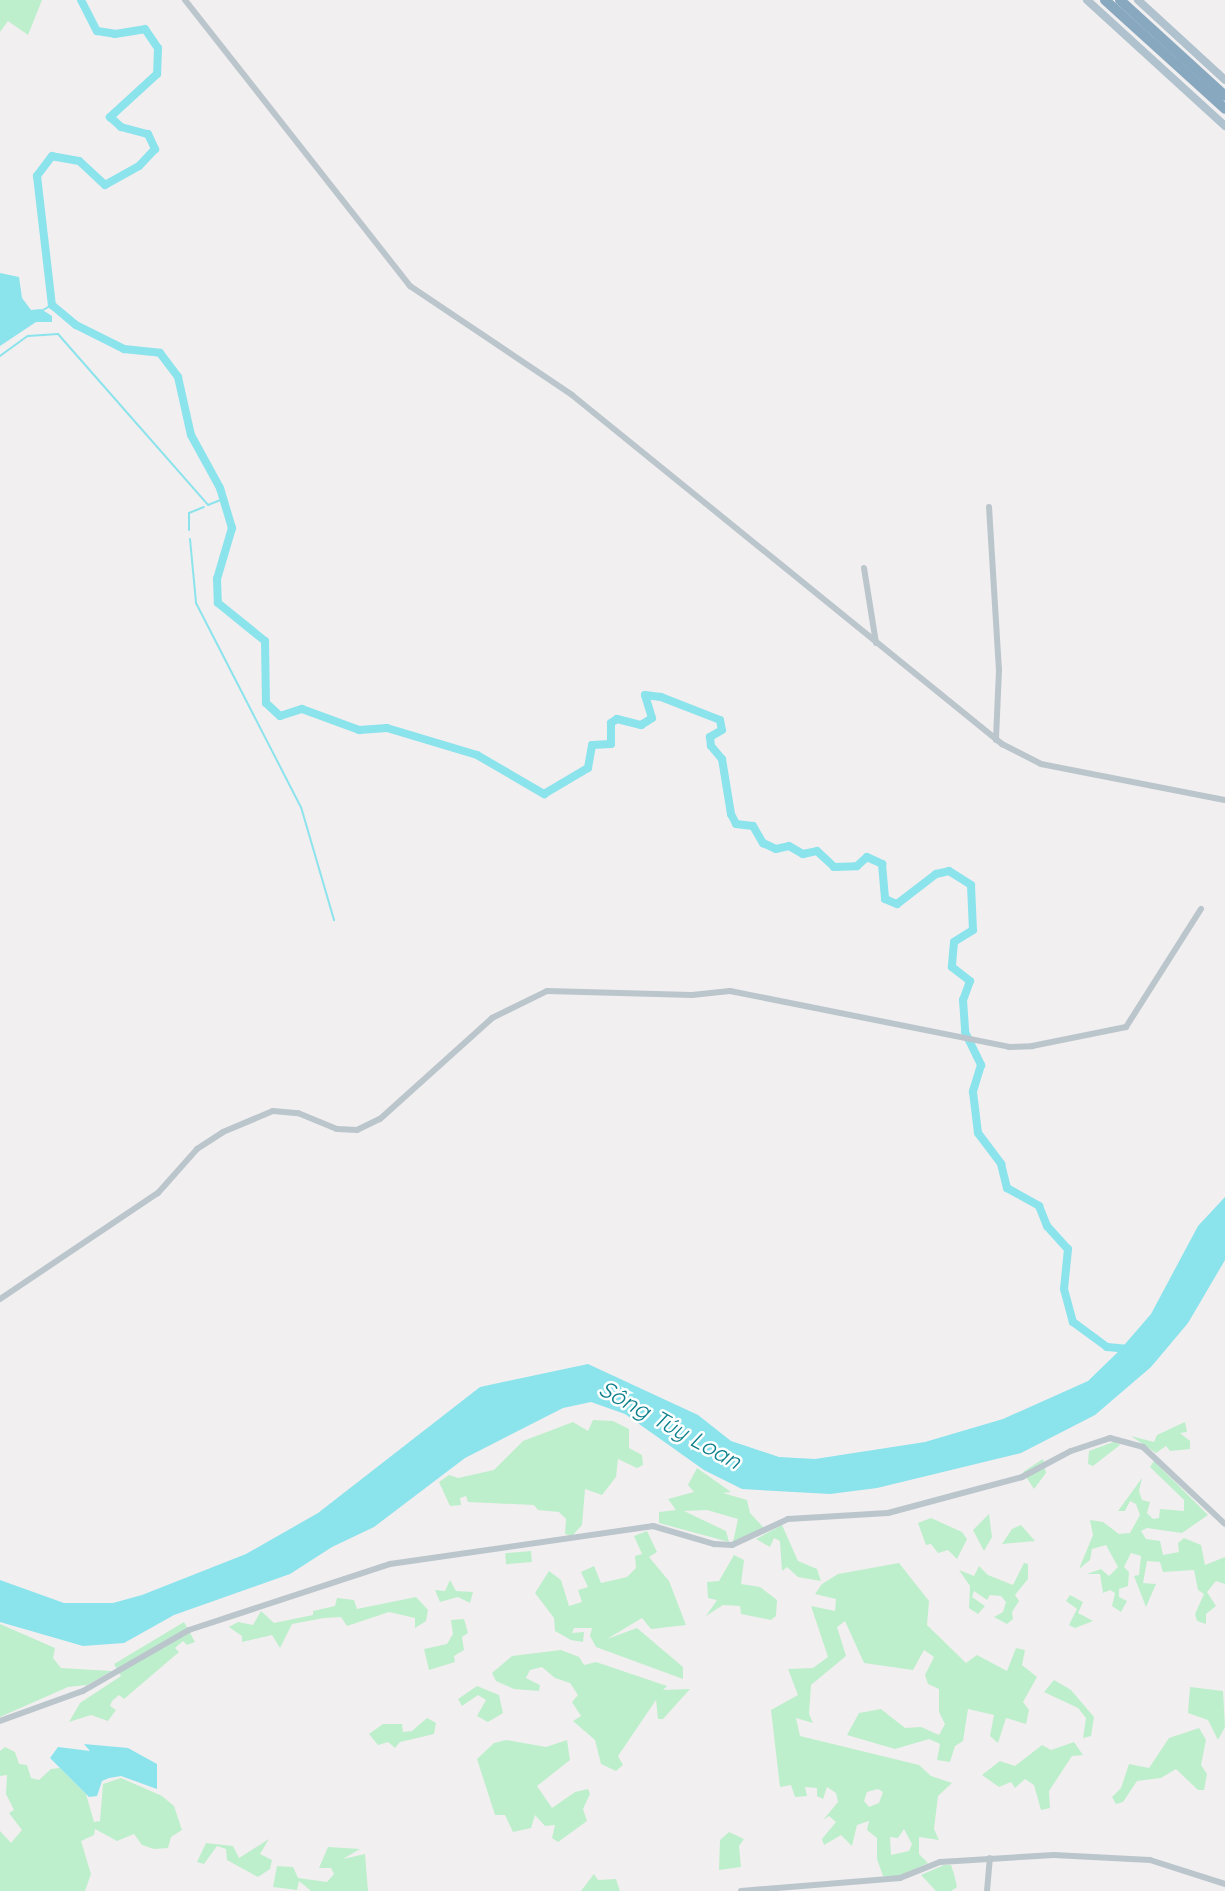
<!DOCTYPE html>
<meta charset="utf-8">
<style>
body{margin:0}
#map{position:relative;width:1225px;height:1891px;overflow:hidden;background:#f2eff0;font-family:Quicksand,sans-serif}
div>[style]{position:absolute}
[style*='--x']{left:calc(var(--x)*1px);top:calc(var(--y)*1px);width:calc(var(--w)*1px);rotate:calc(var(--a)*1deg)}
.green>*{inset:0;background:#beefcc;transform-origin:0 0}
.water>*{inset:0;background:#8be3ec}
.stream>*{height:2px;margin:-1px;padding:0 1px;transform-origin:1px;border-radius:1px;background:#8be3ec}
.river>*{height:8px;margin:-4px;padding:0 4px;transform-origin:4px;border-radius:4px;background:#8be3ec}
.minor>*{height:6px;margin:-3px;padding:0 3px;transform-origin:3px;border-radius:3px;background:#bbc6cc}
.major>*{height:8px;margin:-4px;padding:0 4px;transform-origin:4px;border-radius:4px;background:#afc2ce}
.highway>*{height:10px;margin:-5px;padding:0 5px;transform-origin:5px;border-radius:5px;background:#87a8be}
span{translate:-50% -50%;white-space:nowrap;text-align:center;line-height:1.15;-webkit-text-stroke:5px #fff;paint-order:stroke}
.water-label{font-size:23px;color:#0d808c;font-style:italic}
</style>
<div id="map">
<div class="green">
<i style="clip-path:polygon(0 0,42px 0,28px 35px,8px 21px,0 32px)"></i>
<i style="clip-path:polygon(593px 1420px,613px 1421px,629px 1429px,629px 1448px,642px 1455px,643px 1465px,637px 1468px,618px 1459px,616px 1477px,602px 1495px,585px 1489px,582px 1525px,572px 1536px,565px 1534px,566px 1519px,559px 1512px,538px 1510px,534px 1505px,468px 1502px,466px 1496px,460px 1498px,461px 1505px,450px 1506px,439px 1482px,449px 1475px,458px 1478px,494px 1470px,523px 1441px,573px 1422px,588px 1431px)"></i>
<i style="clip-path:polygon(1185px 1422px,1187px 1432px,1180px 1433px,1190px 1441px,1190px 1449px,1170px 1451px,1166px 1446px,1156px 1453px,1131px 1436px,1154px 1442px,1157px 1435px)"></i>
<i style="clip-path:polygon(1116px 1441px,1120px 1445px,1093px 1466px,1088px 1464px,1089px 1451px)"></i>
<i style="clip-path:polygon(1043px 1459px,1046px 1473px,1034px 1489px,1023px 1472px)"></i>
<i style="clip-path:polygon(1154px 1461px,1208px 1515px,1182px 1533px,1147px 1528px,1141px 1531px,1146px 1539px,1160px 1541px,1163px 1555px,1179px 1552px,1178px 1543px,1184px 1538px,1201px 1545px,1205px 1565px,1225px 1557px,1225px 1584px,1216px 1581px,1207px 1592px,1216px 1606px,1206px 1614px,1206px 1624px,1197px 1621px,1195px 1614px,1204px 1594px,1198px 1590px,1194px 1570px,1163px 1572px,1160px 1562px,1147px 1561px,1143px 1583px,1156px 1584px,1146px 1607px,1134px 1576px,1139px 1575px,1141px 1556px,1131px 1553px,1124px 1567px,1129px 1572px,1128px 1586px,1119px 1589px,1119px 1597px,1127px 1601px,1121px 1612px,1112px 1606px,1115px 1593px,1110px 1590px,1103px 1593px,1100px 1574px,1087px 1574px,1101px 1569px,1109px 1576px,1118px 1567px,1106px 1545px,1092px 1549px,1090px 1560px,1079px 1569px,1093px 1535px,1090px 1520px,1103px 1522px,1119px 1534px,1130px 1533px,1140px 1515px,1136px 1504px,1130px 1501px,1125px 1511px,1118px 1511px,1142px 1478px,1139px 1491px,1142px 1500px,1150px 1502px,1147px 1513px,1153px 1519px,1159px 1518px,1160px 1509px,1184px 1511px,1184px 1500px,1150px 1467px)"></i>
<i style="clip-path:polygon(697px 1468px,731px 1492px,723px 1493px,747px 1500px,750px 1513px,764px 1528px,733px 1542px,738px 1519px,707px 1510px,684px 1511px,726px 1531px,729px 1542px,659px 1523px,659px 1512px,676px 1510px,668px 1499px,694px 1492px,688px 1485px)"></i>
<i style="clip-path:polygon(989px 1514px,992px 1537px,984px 1551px,973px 1530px)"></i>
<i style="clip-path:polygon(931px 1518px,962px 1532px,967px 1539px,957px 1559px,948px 1550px,938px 1553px,931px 1544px,926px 1545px,918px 1523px)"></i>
<i style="clip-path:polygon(782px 1525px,798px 1561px,817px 1569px,821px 1581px,798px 1577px,787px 1567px,782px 1571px,780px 1541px,774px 1538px,770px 1547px,756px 1539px)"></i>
<i style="clip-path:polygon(1021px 1525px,1035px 1541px,1002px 1544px,1012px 1529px)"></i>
<i style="clip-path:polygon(647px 1531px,657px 1552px,649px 1557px,669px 1581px,686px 1625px,651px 1629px,642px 1618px,607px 1639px,637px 1628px,683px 1667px,683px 1679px,596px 1647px,590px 1636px,592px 1628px,574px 1628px,572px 1633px,584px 1632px,583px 1642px,571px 1640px,555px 1631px,554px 1618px,535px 1593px,549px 1571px,561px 1580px,569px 1606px,582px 1602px,578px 1590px,588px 1587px,581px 1572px,594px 1566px,601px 1583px,627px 1577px,636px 1568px,635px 1556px,642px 1554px,634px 1536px)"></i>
<i style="left:531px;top:1551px;width:11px;height:26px;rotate:85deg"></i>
<i style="clip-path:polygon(734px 1555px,744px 1560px,741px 1584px,760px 1587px,777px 1600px,776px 1616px,771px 1620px,741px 1614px,740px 1606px,723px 1605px,706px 1616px,717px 1600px,708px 1598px,707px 1582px,719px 1581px)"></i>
<i style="clip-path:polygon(evenodd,899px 1563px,929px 1601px,927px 1625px,966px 1663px,977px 1655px,1007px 1671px,1016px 1648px,1025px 1650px,1022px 1665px,1037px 1677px,1023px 1702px,1029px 1710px,1026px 1724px,1006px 1718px,998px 1743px,990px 1736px,994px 1715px,968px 1709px,963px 1741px,955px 1746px,950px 1762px,937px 1760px,940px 1744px,929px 1739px,895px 1749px,847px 1735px,859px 1713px,881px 1709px,905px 1728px,921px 1727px,939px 1735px,945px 1724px,939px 1712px,939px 1689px,928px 1684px,925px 1675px,934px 1657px,924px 1650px,913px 1670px,864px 1663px,845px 1621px,837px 1627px,846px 1656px,811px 1685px,809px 1714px,813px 1723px,796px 1718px,800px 1736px,919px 1765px,931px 1776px,952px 1783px,938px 1796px,934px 1829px,939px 1840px,919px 1837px,919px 1854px,928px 1863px,902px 1876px,883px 1876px,877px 1859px,877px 1838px,867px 1830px,869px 1821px,857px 1825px,852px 1846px,841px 1835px,824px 1845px,822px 1839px,836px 1822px,829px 1816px,823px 1820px,838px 1802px,836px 1793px,827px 1787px,823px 1799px,817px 1796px,817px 1788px,805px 1787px,807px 1796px,795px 1797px,791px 1785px,780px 1787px,771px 1710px,798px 1695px,788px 1669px,813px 1668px,828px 1657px,811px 1606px,835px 1611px,836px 1599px,815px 1594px,822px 1584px,838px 1574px,899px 1563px,878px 1789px,883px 1792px,879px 1803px,869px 1807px,864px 1801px,867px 1792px,878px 1789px,899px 1563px,904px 1829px,912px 1844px,909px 1851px,891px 1855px,890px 1837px,898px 1838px,904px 1829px)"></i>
<i style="clip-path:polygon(1024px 1563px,1028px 1564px,1028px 1579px,1015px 1595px,1019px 1601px,1012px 1612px,1013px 1619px,1007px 1624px,994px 1617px,1003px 1612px,1006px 1602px,1001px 1596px,990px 1595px,987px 1600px,974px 1591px,972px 1597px,985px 1606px,978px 1614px,969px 1608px,970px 1586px,959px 1570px,974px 1576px,979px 1566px,988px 1575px,1013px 1585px)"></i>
<i style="clip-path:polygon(450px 1580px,456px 1591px,473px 1592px,470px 1603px,458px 1597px,440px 1602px,435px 1590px,445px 1591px)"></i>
<i style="clip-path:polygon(1070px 1595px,1083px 1602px,1078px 1613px,1093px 1621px,1075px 1628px,1069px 1625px,1077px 1609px,1066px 1601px)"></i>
<i style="clip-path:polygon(416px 1597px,428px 1610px,426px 1621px,415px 1628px,415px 1618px,389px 1612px,347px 1626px,341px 1617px,324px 1618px,292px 1624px,280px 1648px,272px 1635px,242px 1642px,242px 1636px,229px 1627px,238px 1622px,253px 1625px,261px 1611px,274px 1623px,313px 1615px,313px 1611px,335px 1606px,337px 1598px,354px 1600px,357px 1609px)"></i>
<i style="clip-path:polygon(464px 1619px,468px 1633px,462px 1637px,464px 1650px,454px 1656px,455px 1662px,429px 1670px,424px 1649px,447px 1644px,453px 1634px,451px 1620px)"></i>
<i style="clip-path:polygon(184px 1622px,195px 1642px,187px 1645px,183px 1641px,175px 1648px,179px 1652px,124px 1699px,119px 1695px,112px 1701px,110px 1706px,116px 1710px,108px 1721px,91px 1715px,69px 1722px,80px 1703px,121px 1676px,114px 1664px)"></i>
<i style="clip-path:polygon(0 1624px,55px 1648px,53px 1658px,61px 1668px,112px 1671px,87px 1685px,68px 1687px,0 1717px)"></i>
<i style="clip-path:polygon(561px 1650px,579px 1657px,584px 1665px,596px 1662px,667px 1686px,663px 1690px,690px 1689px,663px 1719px,658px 1719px,656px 1700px,618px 1756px,623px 1765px,616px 1771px,601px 1764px,595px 1740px,573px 1721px,581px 1716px,572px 1702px,578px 1695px,570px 1683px,555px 1678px,542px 1667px,530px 1670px,526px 1678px,540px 1685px,539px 1691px,514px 1689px,496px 1681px,492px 1673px,512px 1656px)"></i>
<i style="clip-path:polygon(1054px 1680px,1071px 1690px,1094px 1717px,1091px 1736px,1083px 1738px,1086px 1718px,1078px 1708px,1044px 1692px)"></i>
<i style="clip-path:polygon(477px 1686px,499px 1695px,503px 1713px,488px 1722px,477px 1716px,486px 1700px,478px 1695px,462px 1706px,458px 1699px)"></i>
<i style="clip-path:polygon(1190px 1687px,1223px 1691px,1225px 1727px,1218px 1740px,1208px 1720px,1188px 1713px)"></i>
<i style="clip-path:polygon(427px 1718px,436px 1723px,434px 1734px,400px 1742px,395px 1748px,388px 1742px,378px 1745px,369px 1734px,383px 1724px,402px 1724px,403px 1732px,412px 1731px)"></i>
<i style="clip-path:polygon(1199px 1728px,1206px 1740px,1201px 1765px,1207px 1774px,1204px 1790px,1198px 1790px,1176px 1769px,1161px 1778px,1137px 1781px,1123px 1802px,1116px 1804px,1112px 1797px,1121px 1788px,1129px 1764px,1149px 1768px,1169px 1738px)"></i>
<i style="clip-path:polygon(506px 1740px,546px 1747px,567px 1740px,570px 1760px,537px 1786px,552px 1808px,575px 1792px,588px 1789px,590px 1794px,583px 1809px,587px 1821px,558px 1842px,552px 1838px,555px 1825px,545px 1826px,535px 1815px,531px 1828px,513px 1832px,505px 1815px,495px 1815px,477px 1759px,494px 1743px)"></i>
<i style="clip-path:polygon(1074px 1742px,1083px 1755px,1072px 1756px,1049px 1791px,1050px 1808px,1041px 1810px,1034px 1785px,1025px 1779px,1015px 1788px,1011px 1782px,999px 1787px,982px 1775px,1000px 1761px,1015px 1766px,1042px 1745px,1051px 1750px)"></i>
<i style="clip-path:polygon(5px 1747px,15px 1752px,19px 1764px,27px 1765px,31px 1778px,39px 1780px,51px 1769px,60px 1768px,86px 1794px,94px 1822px,100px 1821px,103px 1784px,121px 1778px,162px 1796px,174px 1806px,182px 1830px,171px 1837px,168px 1848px,154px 1849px,142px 1845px,134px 1834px,117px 1841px,95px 1829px,94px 1835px,81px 1841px,91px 1874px,85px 1891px,0 1891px,0 1831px,11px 1843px,22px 1830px,9px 1813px,14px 1810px,6px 1794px,7px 1775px,0 1776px,0 1751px)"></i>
<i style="clip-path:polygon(729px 1832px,744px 1839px,739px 1846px,741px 1867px,719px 1870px,720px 1840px)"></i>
<i style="clip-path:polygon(269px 1839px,260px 1854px,272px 1860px,270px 1869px,258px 1877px,227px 1860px,226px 1849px,217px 1846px,204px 1864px,197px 1862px,206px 1843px,233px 1846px,239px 1858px)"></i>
<i style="clip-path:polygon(328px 1847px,360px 1849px,343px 1859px,365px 1854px,368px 1891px,311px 1891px,299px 1881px,297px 1890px,273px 1887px,277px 1866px,293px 1867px,298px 1878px,327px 1882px,334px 1874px,331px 1868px,319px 1868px)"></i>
<i style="clip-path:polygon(944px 1865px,951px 1865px,954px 1874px,957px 1887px,951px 1891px,936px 1891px,921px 1875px)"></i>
<i style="clip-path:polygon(594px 1874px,598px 1880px,616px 1879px,620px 1891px,581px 1891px)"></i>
</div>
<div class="water">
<i style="clip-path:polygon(0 273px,19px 277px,22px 298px,31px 310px,41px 309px,52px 316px,52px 322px,36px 322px,0 346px)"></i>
<i style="clip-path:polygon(1225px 1197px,1225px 1260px,1188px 1323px,1151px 1367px,1095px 1415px,1021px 1453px,877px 1488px,830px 1494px,742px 1489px,704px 1470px,625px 1414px,591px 1402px,563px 1408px,465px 1458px,374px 1527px,332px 1547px,290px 1574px,174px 1615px,124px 1643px,83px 1646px,0 1622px,0 1580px,64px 1603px,113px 1603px,142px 1595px,246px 1554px,318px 1513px,480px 1387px,588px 1364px,698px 1415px,731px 1441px,779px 1457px,815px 1459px,925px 1442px,1003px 1419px,1088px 1381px,1119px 1351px,1151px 1314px,1198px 1226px)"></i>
<i style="clip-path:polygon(84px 1744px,128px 1748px,157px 1764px,157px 1789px,121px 1776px,109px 1778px,102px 1781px,97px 1796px,89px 1797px,50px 1758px,58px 1747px,90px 1751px)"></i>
</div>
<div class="stream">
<i style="--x:43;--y:310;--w:10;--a:-29"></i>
<i style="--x:0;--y:356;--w:34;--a:-36"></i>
<i style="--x:28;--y:336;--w:30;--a:-4"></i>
<i style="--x:58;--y:334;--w:227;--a:48.7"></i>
<i style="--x:208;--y:505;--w:16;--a:-22"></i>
<i style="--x:189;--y:530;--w:17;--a:-90"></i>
<i style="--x:189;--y:513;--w:16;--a:-22"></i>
<i style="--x:190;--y:539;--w:64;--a:84.6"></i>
<i style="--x:196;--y:603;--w:229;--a:62.8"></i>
<i style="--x:301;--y:807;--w:118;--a:73.7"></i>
</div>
<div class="river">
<i style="--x:81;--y:0;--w:35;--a:63"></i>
<i style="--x:97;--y:31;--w:18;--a:9"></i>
<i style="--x:115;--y:34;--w:30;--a:-9"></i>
<i style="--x:145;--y:29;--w:23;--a:56"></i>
<i style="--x:158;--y:48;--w:26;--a:92"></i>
<i style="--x:157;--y:74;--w:64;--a:137.5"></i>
<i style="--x:110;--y:117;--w:15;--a:42"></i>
<i style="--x:121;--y:127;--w:28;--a:15"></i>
<i style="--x:148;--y:134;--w:17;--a:65"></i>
<i style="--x:155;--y:149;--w:23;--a:133"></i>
<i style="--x:139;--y:166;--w:39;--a:151"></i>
<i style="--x:105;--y:185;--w:35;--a:-137"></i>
<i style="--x:79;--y:161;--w:27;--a:-170"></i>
<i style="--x:52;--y:156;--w:25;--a:127"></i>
<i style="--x:37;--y:176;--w:130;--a:83.4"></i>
<i style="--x:52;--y:305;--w:31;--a:40"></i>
<i style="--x:76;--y:325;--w:54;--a:26.6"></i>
<i style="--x:124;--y:349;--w:36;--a:6"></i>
<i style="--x:160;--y:353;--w:30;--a:53"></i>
<i style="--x:178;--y:377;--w:59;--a:77.4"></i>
<i style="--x:191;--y:435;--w:60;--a:61.3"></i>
<i style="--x:220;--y:488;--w:42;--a:73.3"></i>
<i style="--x:232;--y:528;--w:53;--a:106.4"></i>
<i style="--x:217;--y:579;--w:24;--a:88"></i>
<i style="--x:218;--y:603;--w:60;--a:39"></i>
<i style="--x:265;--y:641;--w:62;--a:89.1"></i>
<i style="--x:266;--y:703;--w:19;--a:43"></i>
<i style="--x:280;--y:716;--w:23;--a:-18"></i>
<i style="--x:302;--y:709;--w:61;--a:20.2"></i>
<i style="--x:359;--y:730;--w:28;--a:-4"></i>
<i style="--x:387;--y:728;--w:94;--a:16.7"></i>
<i style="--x:477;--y:755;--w:78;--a:30.2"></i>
<i style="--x:544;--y:794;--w:51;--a:-30.6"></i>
<i style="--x:588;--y:768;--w:23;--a:-80"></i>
<i style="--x:592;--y:745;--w:19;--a:-3"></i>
<i style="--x:611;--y:744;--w:21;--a:-90"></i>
<i style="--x:611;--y:723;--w:7;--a:-34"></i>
<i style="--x:617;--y:719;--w:25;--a:14"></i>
<i style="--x:641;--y:725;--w:13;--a:-32"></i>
<i style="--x:652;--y:718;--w:24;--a:-107"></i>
<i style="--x:645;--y:695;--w:16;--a:7"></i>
<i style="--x:661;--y:697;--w:63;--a:21.3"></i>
<i style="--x:720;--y:720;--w:10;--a:79"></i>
<i style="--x:722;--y:730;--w:14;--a:150"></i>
<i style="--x:710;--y:737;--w:9;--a:84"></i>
<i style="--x:711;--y:746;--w:17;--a:50"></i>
<i style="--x:722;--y:759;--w:56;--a:80.7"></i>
<i style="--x:731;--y:814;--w:11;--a:63"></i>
<i style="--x:736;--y:824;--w:17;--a:7"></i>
<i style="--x:753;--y:826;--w:20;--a:60"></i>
<i style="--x:763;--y:843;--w:14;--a:25"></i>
<i style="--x:776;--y:849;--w:13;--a:-13"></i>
<i style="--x:789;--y:846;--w:16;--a:30"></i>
<i style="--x:803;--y:854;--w:14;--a:-12"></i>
<i style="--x:817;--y:851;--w:23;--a:43"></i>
<i style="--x:834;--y:867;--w:23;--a:-2"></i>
<i style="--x:857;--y:866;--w:13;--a:-42"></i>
<i style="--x:867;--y:857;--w:17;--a:25"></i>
<i style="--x:882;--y:864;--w:35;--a:85"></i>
<i style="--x:885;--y:899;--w:13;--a:23"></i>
<i style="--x:897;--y:904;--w:49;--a:-37.6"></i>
<i style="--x:936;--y:874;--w:13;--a:-13"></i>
<i style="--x:949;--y:871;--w:26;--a:32"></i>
<i style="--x:971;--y:885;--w:45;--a:87.5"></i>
<i style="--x:973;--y:930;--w:22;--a:148"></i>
<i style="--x:954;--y:942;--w:25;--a:95"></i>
<i style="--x:952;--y:967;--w:23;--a:38"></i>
<i style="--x:970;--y:981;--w:20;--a:110"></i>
<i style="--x:963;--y:1000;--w:32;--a:86"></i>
<i style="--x:965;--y:1032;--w:37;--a:64"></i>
<i style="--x:981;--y:1065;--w:28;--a:107"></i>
<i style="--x:973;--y:1092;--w:41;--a:83"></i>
<i style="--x:978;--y:1133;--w:39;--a:53"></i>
<i style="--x:1001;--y:1164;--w:25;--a:76"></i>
<i style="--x:1007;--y:1188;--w:37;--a:29"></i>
<i style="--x:1039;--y:1206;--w:22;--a:68"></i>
<i style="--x:1047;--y:1226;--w:31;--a:48"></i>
<i style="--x:1068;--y:1249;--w:40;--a:95.7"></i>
<i style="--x:1064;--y:1289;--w:34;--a:75"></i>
<i style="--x:1073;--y:1322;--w:42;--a:36.3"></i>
<i style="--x:1107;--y:1347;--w:22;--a:5"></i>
</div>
<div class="minor">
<i style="--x:185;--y:0;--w:364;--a:51.8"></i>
<i style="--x:410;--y:286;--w:195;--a:33.9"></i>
<i style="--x:572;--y:395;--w:554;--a:39.06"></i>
<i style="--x:1002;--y:744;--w:44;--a:27.1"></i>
<i style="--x:1041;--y:764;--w:187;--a:11.1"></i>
<i style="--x:989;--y:507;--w:163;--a:86.5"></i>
<i style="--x:999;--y:670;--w:70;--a:92.5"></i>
<i style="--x:864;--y:568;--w:76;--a:80.9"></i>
<i style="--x:0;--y:1299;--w:190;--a:-33.9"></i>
<i style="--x:158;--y:1193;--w:59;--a:-48.4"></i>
<i style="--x:197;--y:1149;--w:31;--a:-33"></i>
<i style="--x:223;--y:1132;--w:54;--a:-22.8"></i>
<i style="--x:273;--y:1111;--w:25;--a:5"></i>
<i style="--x:298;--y:1113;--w:42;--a:22.3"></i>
<i style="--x:337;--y:1129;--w:20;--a:3"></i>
<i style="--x:357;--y:1130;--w:25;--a:-26"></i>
<i style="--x:380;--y:1119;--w:151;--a:-42"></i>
<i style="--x:492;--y:1018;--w:61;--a:-26.1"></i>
<i style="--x:547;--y:991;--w:145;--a:1.6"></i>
<i style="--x:692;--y:995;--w:38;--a:-6"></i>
<i style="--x:730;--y:991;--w:285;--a:11.3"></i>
<i style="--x:1009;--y:1047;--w:23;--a:-2"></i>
<i style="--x:1032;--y:1046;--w:96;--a:-11.4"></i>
<i style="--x:1126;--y:1027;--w:140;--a:-57.6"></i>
<i style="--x:0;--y:1721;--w:88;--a:-19.9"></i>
<i style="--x:83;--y:1691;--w:122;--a:-29.9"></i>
<i style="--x:189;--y:1630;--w:212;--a:-18.2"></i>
<i style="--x:390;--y:1564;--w:266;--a:-8.2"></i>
<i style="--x:653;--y:1526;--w:64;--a:16.4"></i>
<i style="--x:714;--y:1544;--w:18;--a:3"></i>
<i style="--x:732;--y:1545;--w:62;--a:-24.9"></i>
<i style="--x:788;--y:1519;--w:100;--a:-3.4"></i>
<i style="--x:888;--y:1513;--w:139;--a:-15"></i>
<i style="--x:1022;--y:1477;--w:55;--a:-28"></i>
<i style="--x:1071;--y:1451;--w:41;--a:-18.4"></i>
<i style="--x:1110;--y:1438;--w:34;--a:15"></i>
<i style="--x:1143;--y:1447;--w:112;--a:43.2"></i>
<i style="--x:741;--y:1891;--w:160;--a:-4.7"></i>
<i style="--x:900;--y:1878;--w:43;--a:-21.8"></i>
<i style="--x:940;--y:1862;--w:114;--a:-3.5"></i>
<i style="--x:1054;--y:1855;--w:96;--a:3"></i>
<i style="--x:1150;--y:1860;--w:79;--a:17.7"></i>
<i style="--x:987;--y:1891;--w:33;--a:-85"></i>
</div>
<div class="major">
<i style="--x:1087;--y:0;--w:187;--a:42.4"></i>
<i style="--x:1138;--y:0;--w:118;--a:42.6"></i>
</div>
<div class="highway">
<i style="--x:1105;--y:0;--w:162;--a:42.2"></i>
<i style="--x:1120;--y:0;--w:142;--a:42.4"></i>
</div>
<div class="water-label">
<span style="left:670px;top:1425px;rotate:29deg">Sông Túy Loan</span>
</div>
</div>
